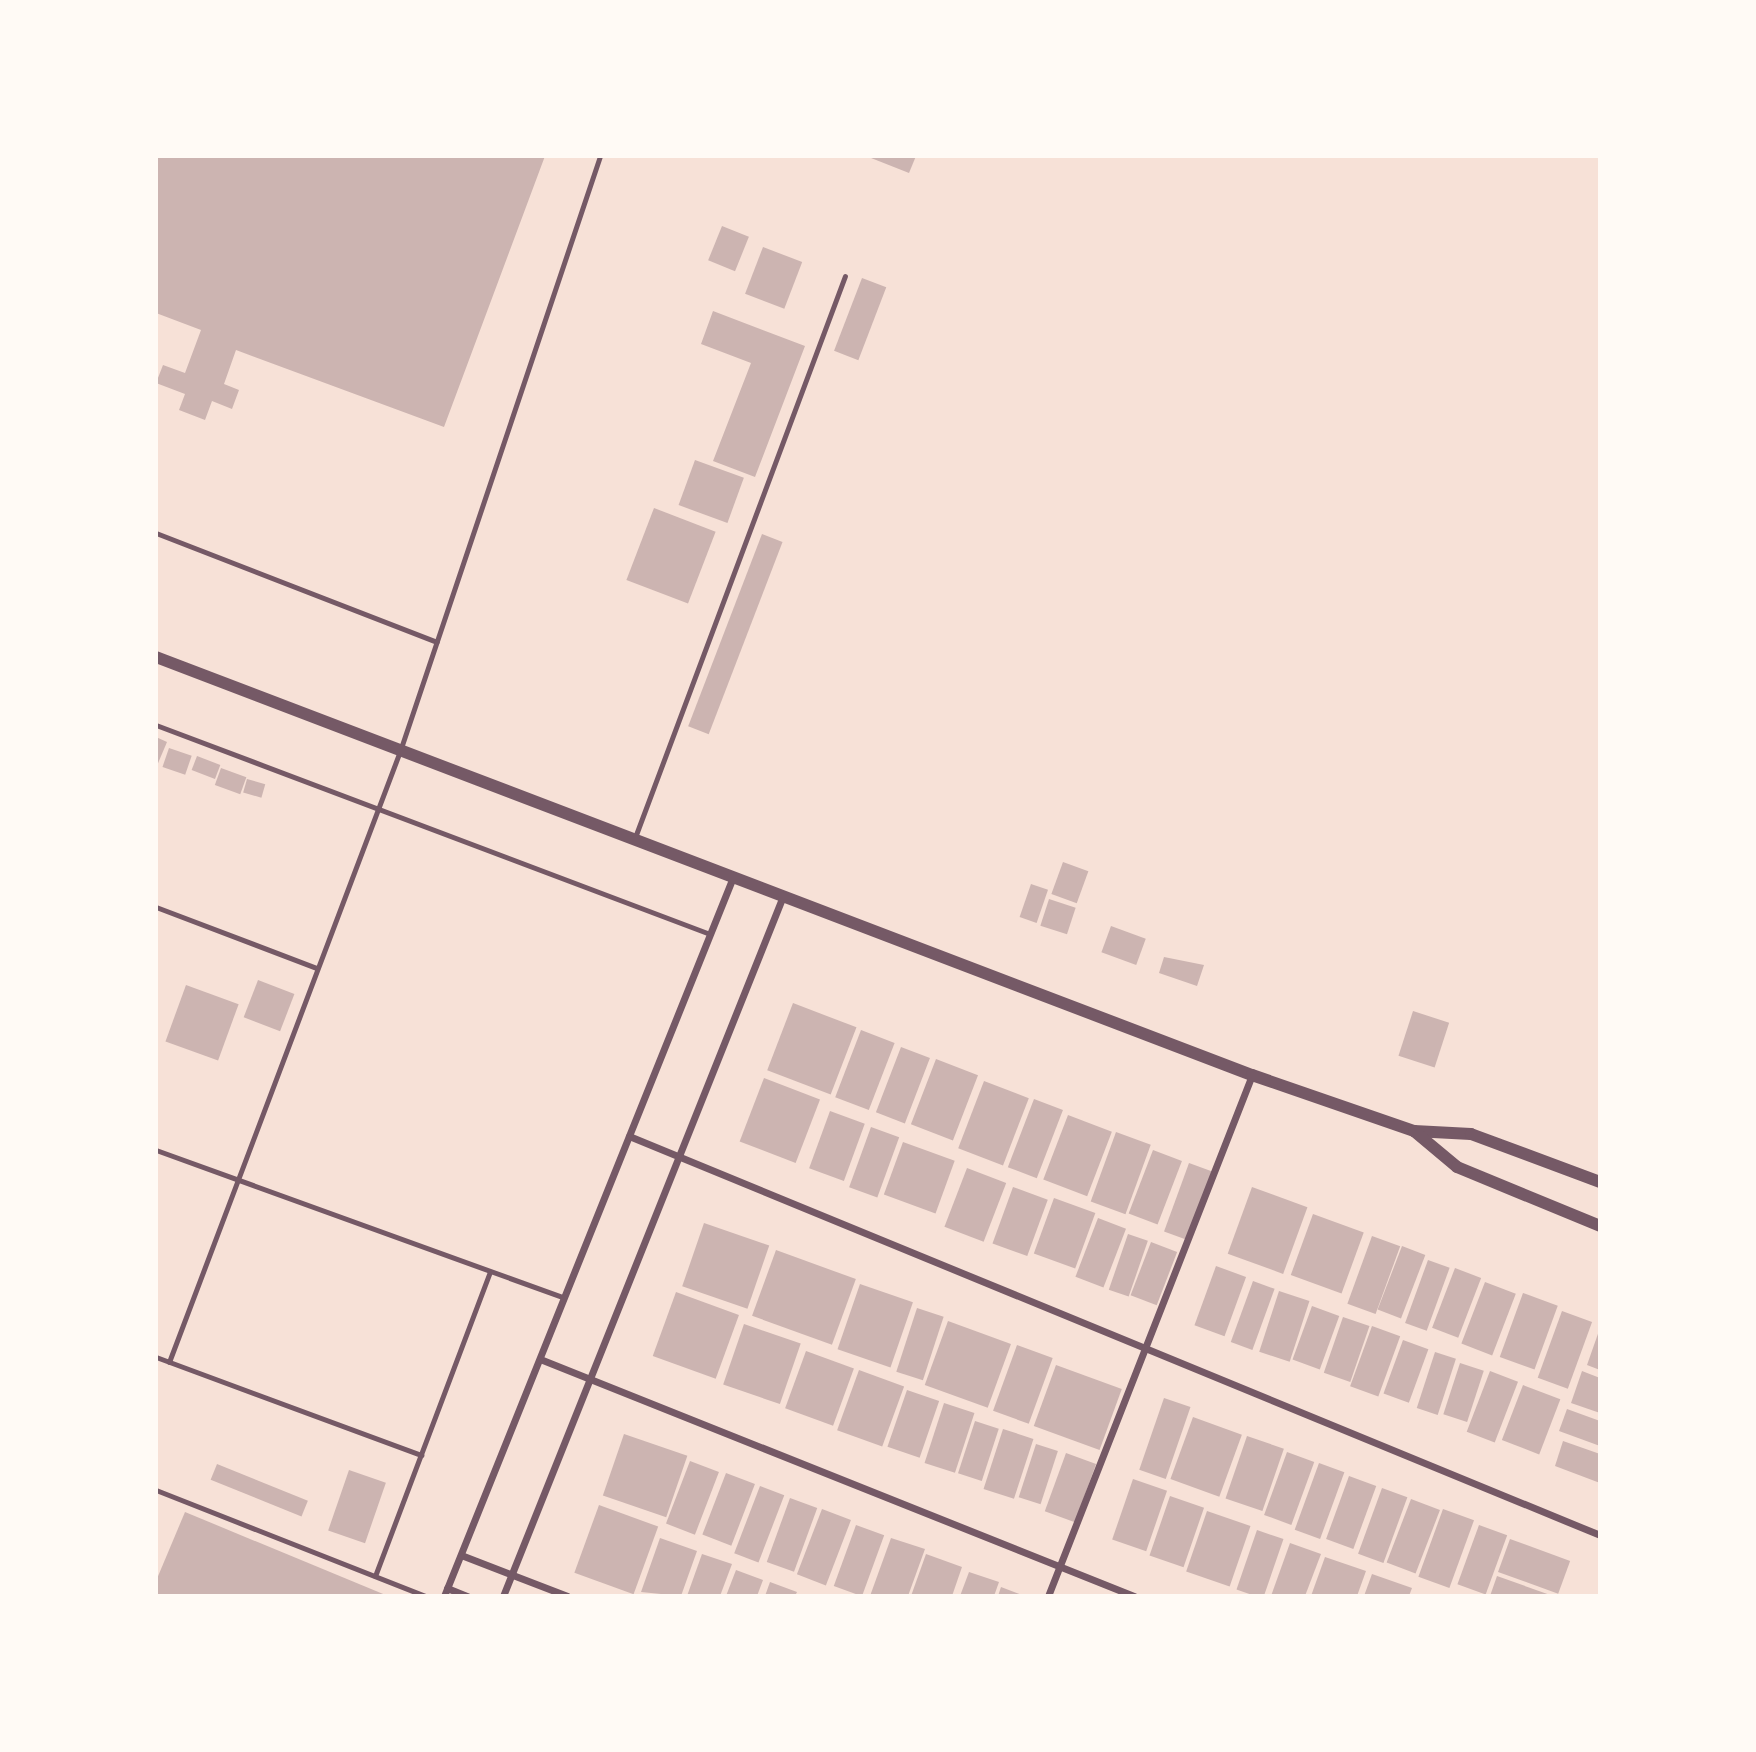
<!DOCTYPE html>
<style>
body{margin:0}
#map{position:relative;width:1756px;height:1752px;overflow:hidden;background:#f7e1d7;font-family:Commissioner,sans-serif}
div>[style]{position:absolute}
[style*='--x']{left:calc(var(--x)*1px);top:calc(var(--y)*1px);width:calc(var(--w)*1px);rotate:calc(var(--a)*1deg)}
.building>*{inset:0;background:#ccb4b1;transform-origin:0 0}
.service>*{height:5px;margin:-2.5px;padding:0 2.5px;transform-origin:2.5px;border-radius:2.5px;background:#755966}
.minor>*{height:7px;margin:-3.5px;padding:0 3.5px;transform-origin:3.5px;border-radius:3.5px;background:#755966}
.tertiary>*{height:12px;margin:-6px;padding:0 6px;transform-origin:6px;border-radius:6px;background:#755966}
span{translate:-50% -50%;white-space:nowrap;text-align:center;line-height:1.15;-webkit-text-stroke:5px #fffaf5;paint-order:stroke}
.frame{position:absolute;inset:0;border:158px solid #fffaf5;pointer-events:none}
</style>
<div id="map">
<div class="building">
<i style="clip-path:polygon(156px 156px,545px 156px,444px 427px,236px 350px,224px 384px,239px 390px,232px 409px,212px 401px,205px 420px,179px 410px,185px 394px,156px 383px,163px 365px,185px 373px,201px 330px,156px 313px)"></i>
<i style="clip-path:polygon(866px 156px,916px 156px,909px 173px)"></i>
<i style="left:722px;top:226px;width:29px;height:37px;rotate:22deg"></i>
<i style="left:763px;top:247px;width:42px;height:50px;rotate:21deg"></i>
<i style="left:862px;top:278px;width:26px;height:78px;rotate:21deg"></i>
<i style="clip-path:polygon(713px 311px,805px 346px,755px 477px,713px 461px,751px 363px,701px 344px)"></i>
<i style="left:695px;top:460px;width:52px;height:48px;rotate:20deg"></i>
<i style="left:654px;top:508px;width:66px;height:77px;rotate:21deg"></i>
<i style="left:762px;top:534px;width:22px;height:206px;rotate:21deg"></i>
<i style="clip-path:polygon(156px 737px,167px 742px,156px 768px)"></i>
<i style="left:169px;top:748px;width:24px;height:20px;rotate:19deg"></i>
<i style="left:197px;top:756px;width:25px;height:15px;rotate:21deg"></i>
<i style="left:221px;top:768px;width:27px;height:18px;rotate:20deg"></i>
<i style="left:247px;top:779px;width:19px;height:14px;rotate:16deg"></i>
<i style="left:1063px;top:862px;width:27px;height:34px;rotate:20deg"></i>
<i style="left:1031px;top:884px;width:18px;height:35px;rotate:19deg"></i>
<i style="left:1049px;top:899px;width:28px;height:28px;rotate:18deg"></i>
<i style="left:1111px;top:926px;width:37px;height:28px;rotate:20deg"></i>
<i style="clip-path:polygon(1164px 957px,1204px 965px,1197px 986px,1159px 973px)"></i>
<i style="left:258px;top:980px;width:39px;height:40px;rotate:21deg"></i>
<i style="left:186px;top:985px;width:56px;height:60px;rotate:20deg"></i>
<i style="left:793px;top:1003px;width:68px;height:72px;rotate:21deg"></i>
<i style="left:1413px;top:1011px;width:38px;height:47px;rotate:18deg"></i>
<i style="left:861px;top:1030px;width:36px;height:72px;rotate:21deg"></i>
<i style="left:901px;top:1047px;width:31px;height:70px;rotate:21deg"></i>
<i style="left:936px;top:1059px;width:45px;height:70px;rotate:21deg"></i>
<i style="left:764px;top:1078px;width:60px;height:68px;rotate:21deg"></i>
<i style="left:984px;top:1081px;width:48px;height:72px;rotate:21deg"></i>
<i style="left:1034px;top:1099px;width:31px;height:73px;rotate:21deg"></i>
<i style="left:830px;top:1111px;width:37px;height:61px;rotate:20deg"></i>
<i style="left:1068px;top:1115px;width:47px;height:69px;rotate:21deg"></i>
<i style="left:871px;top:1127px;width:30px;height:64px;rotate:20deg"></i>
<i style="left:1116px;top:1132px;width:37px;height:74px;rotate:20deg"></i>
<i style="left:903px;top:1142px;width:55px;height:56px;rotate:20deg"></i>
<i style="left:1153px;top:1150px;width:31px;height:68px;rotate:21deg"></i>
<i style="left:1189px;top:1163px;width:27px;height:73px;rotate:20deg"></i>
<i style="left:967px;top:1168px;width:42px;height:63px;rotate:21deg"></i>
<i style="left:1013px;top:1187px;width:37px;height:60px;rotate:20deg"></i>
<i style="left:1252px;top:1187px;width:59px;height:71px;rotate:20deg"></i>
<i style="left:1054px;top:1198px;width:44px;height:59px;rotate:20deg"></i>
<i style="left:1313px;top:1214px;width:54px;height:65px;rotate:20deg"></i>
<i style="left:1098px;top:1218px;width:30px;height:63px;rotate:21deg"></i>
<i style="left:704px;top:1223px;width:69px;height:67px;rotate:19deg"></i>
<i style="left:1128px;top:1234px;width:21px;height:59px;rotate:19deg"></i>
<i style="left:1372px;top:1236px;width:30px;height:72px;rotate:20deg"></i>
<i style="left:1151px;top:1242px;width:28px;height:57px;rotate:21deg"></i>
<i style="left:1402px;top:1246px;width:25px;height:68px;rotate:21deg"></i>
<i style="left:776px;top:1250px;width:85px;height:70px;rotate:20deg"></i>
<i style="left:1428px;top:1260px;width:23px;height:67px;rotate:20deg"></i>
<i style="left:1216px;top:1266px;width:32px;height:63px;rotate:20deg"></i>
<i style="left:1455px;top:1268px;width:28px;height:64px;rotate:21deg"></i>
<i style="left:1253px;top:1281px;width:23px;height:65px;rotate:20deg"></i>
<i style="left:1485px;top:1282px;width:33px;height:66px;rotate:21deg"></i>
<i style="left:860px;top:1284px;width:56px;height:69px;rotate:19deg"></i>
<i style="left:1279px;top:1291px;width:32px;height:64px;rotate:18deg"></i>
<i style="left:676px;top:1292px;width:67px;height:68px;rotate:20deg"></i>
<i style="left:1523px;top:1293px;width:37px;height:68px;rotate:20deg"></i>
<i style="left:1312px;top:1306px;width:29px;height:57px;rotate:20deg"></i>
<i style="left:917px;top:1308px;width:28px;height:67px;rotate:18deg"></i>
<i style="left:1562px;top:1311px;width:32px;height:71px;rotate:20deg"></i>
<i style="left:1343px;top:1317px;width:28px;height:59px;rotate:19deg"></i>
<i style="left:948px;top:1321px;width:67px;height:68px;rotate:20deg"></i>
<i style="left:744px;top:1324px;width:60px;height:64px;rotate:19deg"></i>
<i style="left:1372px;top:1326px;width:30px;height:64px;rotate:20deg"></i>
<i style="clip-path:polygon(1600px 1328px,1600px 1370px,1587px 1365px)"></i>
<i style="left:1403px;top:1340px;width:27px;height:57px;rotate:20deg"></i>
<i style="left:1017px;top:1345px;width:38px;height:70px;rotate:20deg"></i>
<i style="left:806px;top:1351px;width:51px;height:61px;rotate:20deg"></i>
<i style="left:1435px;top:1352px;width:22px;height:59px;rotate:18deg"></i>
<i style="left:1460px;top:1363px;width:25px;height:54px;rotate:18deg"></i>
<i style="left:1056px;top:1365px;width:70px;height:65px;rotate:20deg"></i>
<i style="left:859px;top:1370px;width:48px;height:64px;rotate:20deg"></i>
<i style="left:1490px;top:1371px;width:30px;height:65px;rotate:21deg"></i>
<i style="clip-path:polygon(1582px 1371px,1600px 1378px,1600px 1413px,1571px 1403px)"></i>
<i style="left:1523px;top:1385px;width:40px;height:59px;rotate:21deg"></i>
<i style="left:907px;top:1390px;width:34px;height:60px;rotate:19deg"></i>
<i style="left:1164px;top:1398px;width:28px;height:76px;rotate:19deg"></i>
<i style="left:944px;top:1403px;width:32px;height:63px;rotate:18deg"></i>
<i style="clip-path:polygon(1567px 1409px,1600px 1421px,1600px 1446px,1559px 1431px)"></i>
<i style="left:1193px;top:1417px;width:52px;height:66px;rotate:20deg"></i>
<i style="left:975px;top:1421px;width:25px;height:55px;rotate:18deg"></i>
<i style="left:1003px;top:1429px;width:32px;height:63px;rotate:18deg"></i>
<i style="left:624px;top:1434px;width:67px;height:65px;rotate:19deg"></i>
<i style="left:1247px;top:1436px;width:39px;height:66px;rotate:19deg"></i>
<i style="clip-path:polygon(1563px 1441px,1600px 1454px,1600px 1483px,1555px 1466px)"></i>
<i style="left:1036px;top:1444px;width:23px;height:56px;rotate:18deg"></i>
<i style="left:1287px;top:1452px;width:29px;height:67px;rotate:20deg"></i>
<i style="left:1066px;top:1453px;width:32px;height:62px;rotate:20deg"></i>
<i style="left:690px;top:1461px;width:31px;height:67px;rotate:21deg"></i>
<i style="left:1319px;top:1463px;width:27px;height:71px;rotate:20deg"></i>
<i style="left:217px;top:1464px;width:98px;height:17px;rotate:22deg"></i>
<i style="left:349px;top:1470px;width:39px;height:64px;rotate:19deg"></i>
<i style="left:726px;top:1473px;width:31px;height:66px;rotate:21deg"></i>
<i style="left:1349px;top:1476px;width:29px;height:67px;rotate:20deg"></i>
<i style="left:1133px;top:1479px;width:36px;height:64px;rotate:19deg"></i>
<i style="left:760px;top:1486px;width:26px;height:72px;rotate:21deg"></i>
<i style="left:1382px;top:1488px;width:27px;height:70px;rotate:20deg"></i>
<i style="left:1170px;top:1496px;width:36px;height:63px;rotate:19deg"></i>
<i style="left:790px;top:1498px;width:29px;height:68px;rotate:20deg"></i>
<i style="left:1411px;top:1499px;width:31px;height:68px;rotate:21deg"></i>
<i style="left:599px;top:1505px;width:63px;height:72px;rotate:20deg"></i>
<i style="left:822px;top:1509px;width:31px;height:70px;rotate:21deg"></i>
<i style="left:1443px;top:1509px;width:33px;height:72px;rotate:20deg"></i>
<i style="left:1207px;top:1511px;width:46px;height:64px;rotate:19deg"></i>
<i style="clip-path:polygon(185px 1512px,388px 1596px,156px 1596px,156px 1581px)"></i>
<i style="left:856px;top:1525px;width:30px;height:65px;rotate:20deg"></i>
<i style="left:1479px;top:1525px;width:30px;height:63px;rotate:20deg"></i>
<i style="left:1257px;top:1530px;width:28px;height:63px;rotate:19deg"></i>
<i style="clip-path:polygon(660px 1538px,697px 1551px,681px 1596px,641px 1592px)"></i>
<i style="clip-path:polygon(891px 1538px,925px 1549px,908px 1596px,870px 1596px)"></i>
<i style="left:1510px;top:1539px;width:64px;height:35px;rotate:20deg"></i>
<i style="clip-path:polygon(1290px 1543px,1321px 1554px,1305px 1596px,1271px 1596px)"></i>
<i style="clip-path:polygon(702px 1554px,732px 1564px,720px 1596px,687px 1596px)"></i>
<i style="clip-path:polygon(926px 1554px,962px 1567px,952px 1596px,911px 1596px)"></i>
<i style="clip-path:polygon(1325px 1557px,1366px 1571px,1357px 1596px,1311px 1596px)"></i>
<i style="clip-path:polygon(736px 1570px,763px 1580px,757px 1596px,726px 1596px)"></i>
<i style="clip-path:polygon(969px 1572px,999px 1582px,994px 1596px,960px 1596px)"></i>
<i style="clip-path:polygon(1372px 1574px,1412px 1588px,1409px 1596px,1364px 1596px)"></i>
<i style="clip-path:polygon(1497px 1576px,1553px 1596px,1490px 1596px)"></i>
<i style="clip-path:polygon(770px 1582px,797px 1592px,795px 1596px,765px 1596px)"></i>
<i style="clip-path:polygon(1001px 1587px,1025px 1596px,998px 1596px)"></i>
</div>
<div class="service">
<i style="--x:156;--y:533;--w:301;--a:21.2"></i>
<i style="--x:156;--y:725;--w:592;--a:20.67"></i>
<i style="--x:634;--y:840;--w:602;--a:-69.49"></i>
<i style="--x:156;--y:907;--w:172;--a:20.8"></i>
<i style="--x:156;--y:1150;--w:434;--a:19.9"></i>
<i style="--x:156;--y:1357;--w:283;--a:20.3"></i>
<i style="--x:169;--y:1362;--w:653;--a:-69.29"></i>
<i style="--x:400;--y:751;--w:628;--a:-71.42"></i>
<i style="--x:156;--y:1490;--w:289;--a:21.5"></i>
<i style="--x:375;--y:1576;--w:325;--a:-69.3"></i>
</div>
<div class="minor">
<i style="--x:629;--y:1136;--w:1050;--a:22.34"></i>
<i style="--x:540;--y:1359;--w:640;--a:21.75"></i>
<i style="--x:461;--y:1555;--w:114;--a:21.1"></i>
<i style="--x:447;--y:1588;--w:22;--a:22"></i>
<i style="--x:444;--y:1596;--w:775;--a:-68.1"></i>
<i style="--x:503;--y:1596;--w:754;--a:-68.2"></i>
<i style="--x:1048;--y:1596;--w:560;--a:-68.62"></i>
</div>
<div class="tertiary">
<i style="--x:156;--y:657;--w:1173;--a:20.88"></i>
<i style="--x:1252;--y:1075;--w:171;--a:19.1"></i>
<i style="--x:1414;--y:1131;--w:57;--a:3"></i>
<i style="--x:1471;--y:1134;--w:138;--a:20.4"></i>
<i style="--x:1414;--y:1131;--w:56;--a:39.9"></i>
<i style="--x:1457;--y:1167;--w:155;--a:22.4"></i>
</div>
<div class="frame"></div>
</div>
